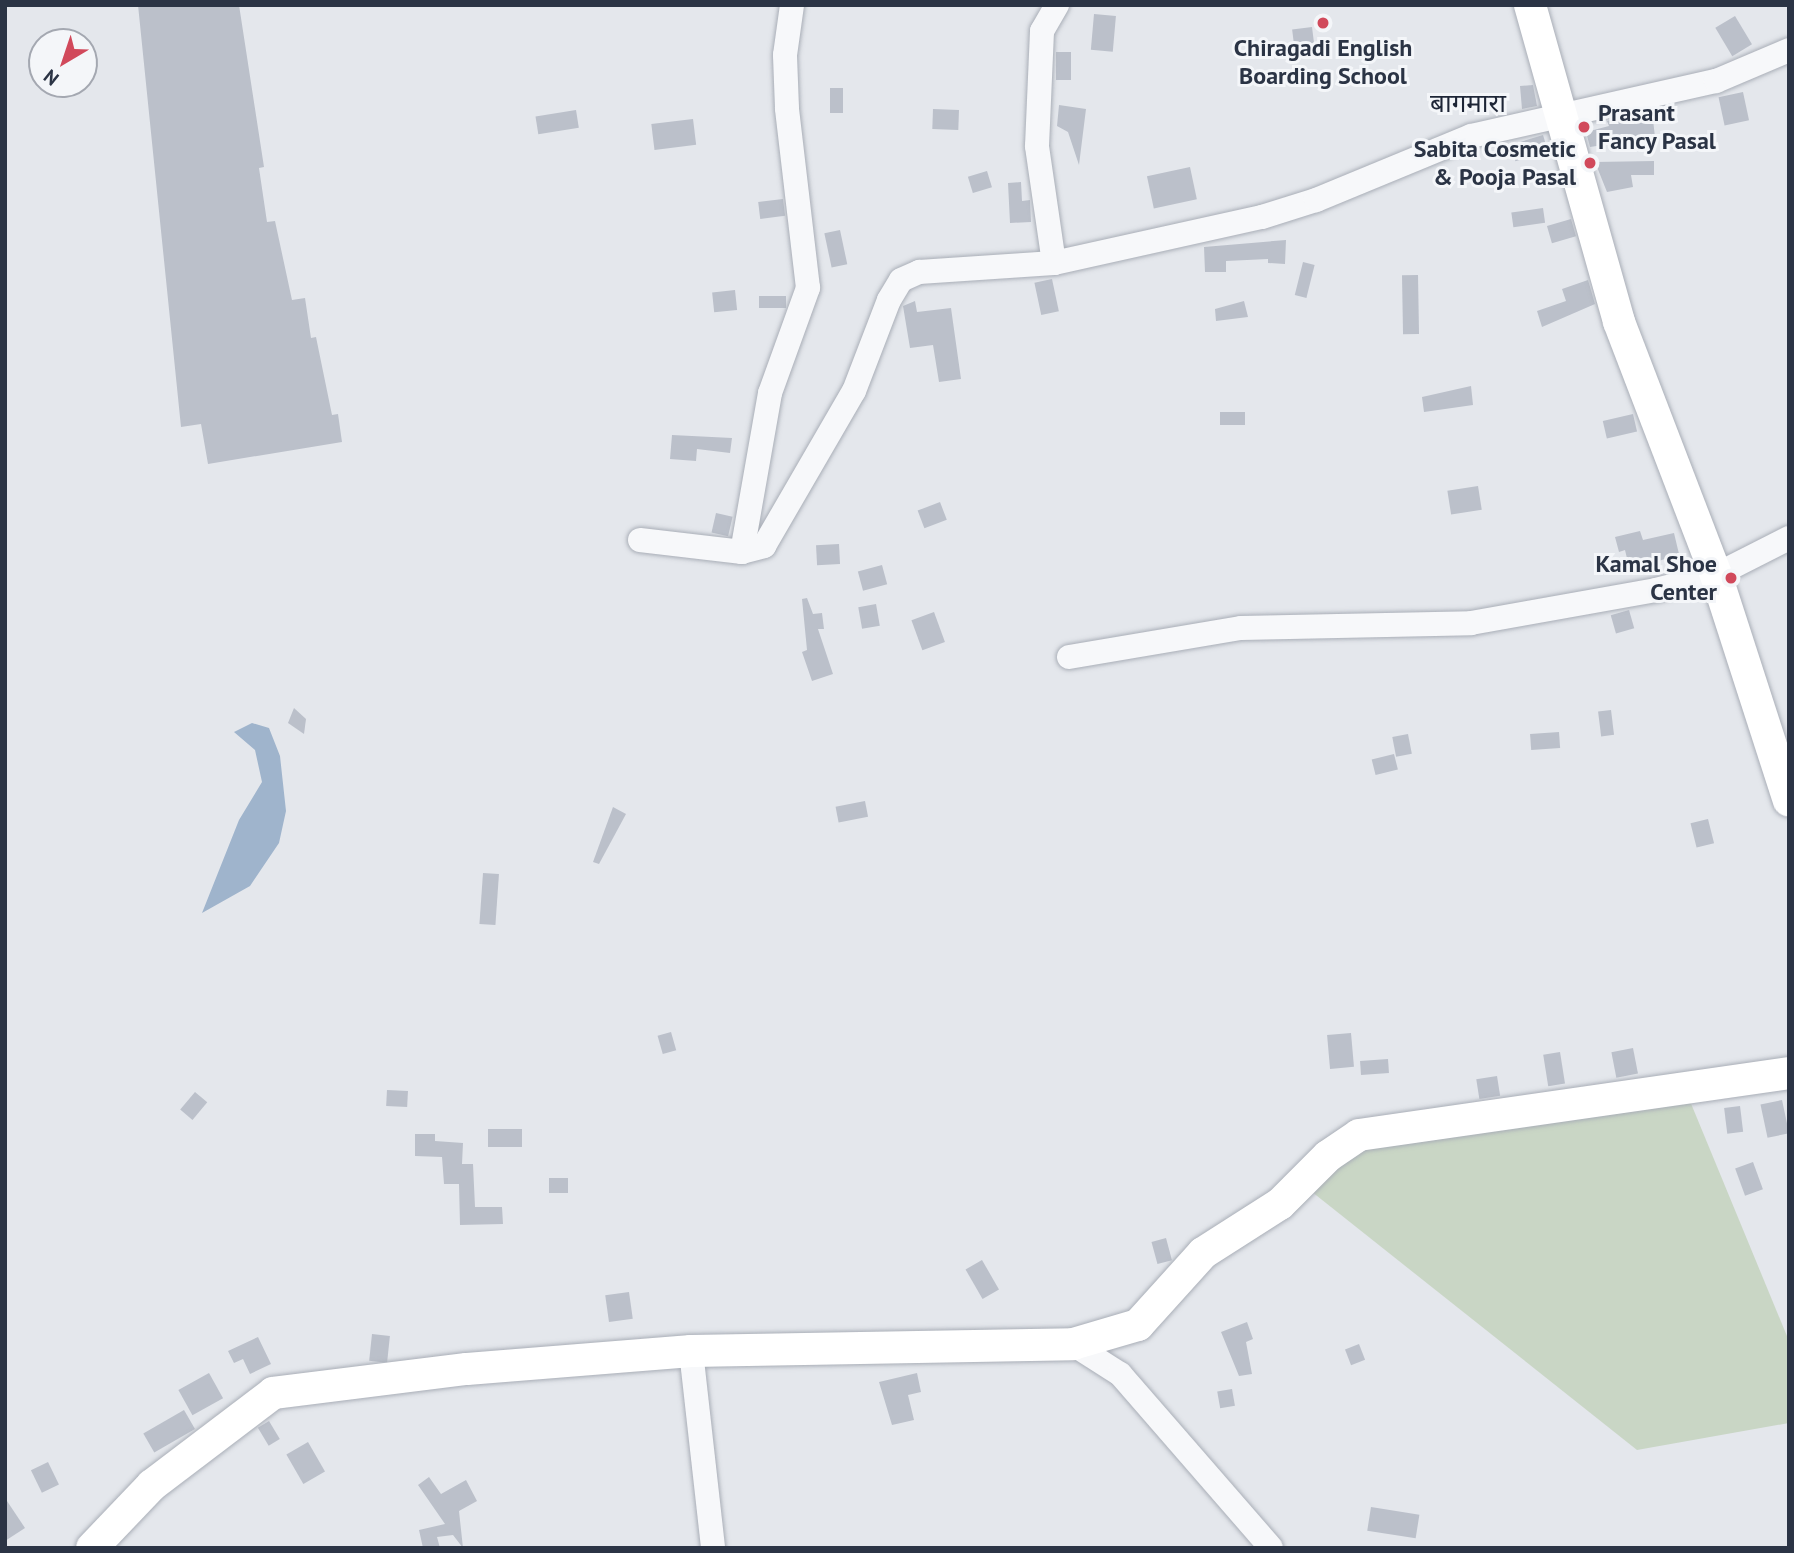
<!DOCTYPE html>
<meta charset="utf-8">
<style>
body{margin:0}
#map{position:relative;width:1794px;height:1553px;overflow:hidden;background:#e4e7ec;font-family:"PT Sans","Noto Sans Devanagari",sans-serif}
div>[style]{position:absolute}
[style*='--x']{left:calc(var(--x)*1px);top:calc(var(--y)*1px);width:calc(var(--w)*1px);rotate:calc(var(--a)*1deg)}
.green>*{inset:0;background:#c9d6c5}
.water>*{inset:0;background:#9fb4cc}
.building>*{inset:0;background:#bbc0ca;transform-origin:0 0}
.roads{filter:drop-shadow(0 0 2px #a9aeb7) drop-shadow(0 0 2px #a9aeb7)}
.minor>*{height:24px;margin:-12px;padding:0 12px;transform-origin:12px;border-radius:12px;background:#f7f8fa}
.major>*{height:32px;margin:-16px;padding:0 16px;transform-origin:16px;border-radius:16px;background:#fff}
.dots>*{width:19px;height:19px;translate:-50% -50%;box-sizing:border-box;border:4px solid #f4f6f9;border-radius:50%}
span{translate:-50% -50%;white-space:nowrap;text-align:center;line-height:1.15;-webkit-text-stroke:6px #f4f6f9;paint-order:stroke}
.poi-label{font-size:24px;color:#2b3445;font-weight:700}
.left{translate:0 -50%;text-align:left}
.right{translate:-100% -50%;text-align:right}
.neighbourhood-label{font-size:26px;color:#1d2536}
.frame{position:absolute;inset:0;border:7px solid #2b3445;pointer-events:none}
.north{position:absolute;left:28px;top:28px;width:70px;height:70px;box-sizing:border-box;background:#f4f6f9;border:2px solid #a4a8b1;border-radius:50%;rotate:219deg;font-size:19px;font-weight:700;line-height:28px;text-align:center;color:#2b3445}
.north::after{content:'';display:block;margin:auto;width:24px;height:32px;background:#d1495b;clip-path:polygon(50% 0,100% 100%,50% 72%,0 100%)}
</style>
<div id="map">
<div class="green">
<i style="clip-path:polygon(1685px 1089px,1789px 1341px,1789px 1423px,1637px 1450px,1302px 1184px,1328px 1156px)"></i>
</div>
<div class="water">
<i style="clip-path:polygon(252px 723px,269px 728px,280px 756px,286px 811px,279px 843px,250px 886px,202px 913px,239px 820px,262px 782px,255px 750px,234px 732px)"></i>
</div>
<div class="building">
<i style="clip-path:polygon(138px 5px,239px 5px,264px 167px,259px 168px,267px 222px,275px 221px,292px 300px,305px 298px,311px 338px,316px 337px,332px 415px,338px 414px,342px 442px,208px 464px,201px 424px,181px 427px)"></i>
<i style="left:1094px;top:14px;width:22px;height:36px;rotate:5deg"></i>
<i style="left:1735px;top:16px;width:33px;height:23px;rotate:59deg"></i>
<i style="left:1312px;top:27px;width:17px;height:20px;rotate:83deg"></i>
<i style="left:1056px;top:52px;width:15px;height:28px"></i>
<i style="clip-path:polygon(1533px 85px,1537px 106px,1522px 109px,1520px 86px)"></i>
<i style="left:830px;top:88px;width:13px;height:25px"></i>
<i style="left:1743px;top:92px;width:29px;height:25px;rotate:78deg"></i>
<i style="clip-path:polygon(1059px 105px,1086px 109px,1079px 165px,1068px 132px,1057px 126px)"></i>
<i style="left:933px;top:109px;width:26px;height:20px;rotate:2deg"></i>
<i style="left:576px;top:110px;width:18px;height:41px;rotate:81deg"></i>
<i style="clip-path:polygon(1652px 111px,1655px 137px,1590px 147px,1586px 132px,1609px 126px,1607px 121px)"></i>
<i style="left:693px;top:119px;width:26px;height:42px;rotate:83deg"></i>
<i style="left:1543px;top:135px;width:17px;height:34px;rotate:73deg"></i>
<i style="clip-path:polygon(1654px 161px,1654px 175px,1631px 175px,1633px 187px,1607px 192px,1595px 162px)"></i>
<i style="left:1190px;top:167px;width:33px;height:44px;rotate:78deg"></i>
<i style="left:987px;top:171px;width:17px;height:20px;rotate:73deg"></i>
<i style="clip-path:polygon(1021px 182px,1022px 201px,1030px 200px,1031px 222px,1010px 223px,1008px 183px)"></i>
<i style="left:783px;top:199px;width:17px;height:25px;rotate:83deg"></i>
<i style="left:1543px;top:208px;width:15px;height:32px;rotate:82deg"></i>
<i style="left:1571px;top:219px;width:18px;height:25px;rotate:74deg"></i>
<i style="left:840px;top:230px;width:35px;height:16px;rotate:78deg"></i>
<i style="clip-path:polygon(1286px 240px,1285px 264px,1268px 263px,1268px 259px,1226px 261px,1226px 272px,1205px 272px,1204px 247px)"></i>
<i style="left:1303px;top:262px;width:12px;height:34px;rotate:14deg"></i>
<i style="left:1418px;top:275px;width:59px;height:16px;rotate:89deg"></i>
<i style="left:1052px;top:279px;width:33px;height:18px;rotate:78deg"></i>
<i style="clip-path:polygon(1588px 280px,1595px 304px,1542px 327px,1537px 311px,1566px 301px,1562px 289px)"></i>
<i style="left:735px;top:290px;width:20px;height:23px;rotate:84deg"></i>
<i style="left:759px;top:296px;width:27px;height:12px"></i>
<i style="clip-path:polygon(915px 301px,917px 312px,951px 308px,961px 379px,939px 382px,933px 345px,910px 348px,903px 306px)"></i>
<i style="clip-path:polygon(1244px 301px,1248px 317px,1216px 321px,1215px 309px)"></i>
<i style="clip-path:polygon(1471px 386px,1473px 405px,1424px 412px,1422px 397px)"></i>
<i style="left:1245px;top:412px;width:13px;height:25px;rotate:90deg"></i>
<i style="left:1633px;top:414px;width:18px;height:31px;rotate:77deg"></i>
<i style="clip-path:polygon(672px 435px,732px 438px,730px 453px,697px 449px,696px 461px,670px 459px)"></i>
<i style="left:1478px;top:486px;width:24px;height:31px;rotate:81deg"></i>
<i style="left:940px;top:502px;width:19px;height:24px;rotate:69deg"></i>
<i style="left:716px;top:513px;width:17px;height:20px;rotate:13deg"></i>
<i style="clip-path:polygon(1640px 531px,1643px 540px,1674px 533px,1679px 554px,1630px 571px,1625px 550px,1619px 552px,1615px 537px)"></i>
<i style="left:839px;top:544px;width:20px;height:23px;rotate:87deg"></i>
<i style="left:882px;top:565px;width:20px;height:25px;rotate:75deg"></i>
<i style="clip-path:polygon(807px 598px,813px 614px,822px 613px,824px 629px,818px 629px,833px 674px,812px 681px,802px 652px,807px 650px,802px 599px)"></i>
<i style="left:876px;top:604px;width:22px;height:18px;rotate:80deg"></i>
<i style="left:1629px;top:610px;width:19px;height:19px;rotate:74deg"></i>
<i style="left:934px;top:612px;width:32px;height:24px;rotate:70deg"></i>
<i style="clip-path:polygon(294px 708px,306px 719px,304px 734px,288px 723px)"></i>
<i style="left:1611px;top:710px;width:25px;height:13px;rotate:83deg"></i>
<i style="left:1559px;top:732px;width:16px;height:29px;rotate:86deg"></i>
<i style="left:1408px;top:734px;width:20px;height:16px;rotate:79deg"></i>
<i style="left:1394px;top:754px;width:16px;height:23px;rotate:76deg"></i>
<i style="left:865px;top:801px;width:16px;height:30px;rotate:79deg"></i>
<i style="clip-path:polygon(613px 807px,626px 814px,599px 864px,593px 862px)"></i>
<i style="left:1708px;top:819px;width:25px;height:18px;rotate:76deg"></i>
<i style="left:483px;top:873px;width:16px;height:51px;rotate:4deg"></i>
<i style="left:671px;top:1032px;width:19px;height:14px;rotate:74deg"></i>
<i style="left:1351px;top:1033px;width:34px;height:24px;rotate:85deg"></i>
<i style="left:1633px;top:1048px;width:26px;height:22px;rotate:79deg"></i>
<i style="left:1560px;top:1052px;width:32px;height:17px;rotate:81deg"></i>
<i style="left:1388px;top:1059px;width:14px;height:28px;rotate:86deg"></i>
<i style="left:1497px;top:1076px;width:20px;height:21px;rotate:81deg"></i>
<i style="left:387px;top:1090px;width:21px;height:16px;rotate:3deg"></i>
<i style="left:195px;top:1092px;width:16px;height:23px;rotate:40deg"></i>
<i style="left:1782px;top:1100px;width:34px;height:22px;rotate:78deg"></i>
<i style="left:1740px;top:1106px;width:26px;height:16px;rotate:83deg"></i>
<i style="left:522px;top:1129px;width:18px;height:34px;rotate:90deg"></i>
<i style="clip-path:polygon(415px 1134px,435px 1134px,435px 1141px,463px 1143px,462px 1164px,473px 1164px,475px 1207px,502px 1207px,503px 1224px,460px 1225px,459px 1184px,444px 1184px,442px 1157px,415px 1156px)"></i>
<i style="left:1753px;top:1162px;width:29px;height:19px;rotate:70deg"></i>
<i style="left:568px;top:1178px;width:15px;height:19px;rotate:90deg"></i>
<i style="left:1166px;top:1238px;width:23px;height:15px;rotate:75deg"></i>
<i style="left:982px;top:1260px;width:34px;height:19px;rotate:60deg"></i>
<i style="left:629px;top:1292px;width:27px;height:24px;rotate:82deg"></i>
<i style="clip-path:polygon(1247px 1322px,1253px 1339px,1246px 1342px,1252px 1374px,1239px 1376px,1221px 1332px)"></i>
<i style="left:372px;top:1334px;width:18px;height:27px;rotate:6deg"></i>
<i style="clip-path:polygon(258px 1337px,271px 1364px,250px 1374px,243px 1359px,234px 1363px,228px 1351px)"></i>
<i style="left:1359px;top:1344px;width:17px;height:15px;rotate:69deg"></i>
<i style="left:209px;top:1373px;width:29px;height:35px;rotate:61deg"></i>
<i style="clip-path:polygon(917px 1373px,921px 1392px,908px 1395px,914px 1420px,892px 1425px,879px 1382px)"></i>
<i style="left:1232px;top:1389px;width:17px;height:15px;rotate:80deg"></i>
<i style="left:184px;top:1410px;width:22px;height:47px;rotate:60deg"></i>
<i style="left:269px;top:1421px;width:21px;height:13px;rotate:59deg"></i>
<i style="left:308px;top:1442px;width:34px;height:25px;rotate:60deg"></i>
<i style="left:48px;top:1462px;width:25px;height:19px;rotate:64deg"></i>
<i style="clip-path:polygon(429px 1477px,441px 1494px,466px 1480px,477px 1501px,459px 1511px,463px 1548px,453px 1535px,437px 1537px,440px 1548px,423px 1548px,419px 1530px,445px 1524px,418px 1485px)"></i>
<i style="clip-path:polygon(5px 1498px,25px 1528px,5px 1541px)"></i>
<i style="left:1371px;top:1507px;width:49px;height:24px;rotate:9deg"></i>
</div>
<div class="roads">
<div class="minor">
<i style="--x:1054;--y:263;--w:118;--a:-98.3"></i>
<i style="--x:1037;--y:146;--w:115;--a:-87.5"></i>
<i style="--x:1042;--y:31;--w:30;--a:-60"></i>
<i style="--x:640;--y:540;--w:103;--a:6.7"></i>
<i style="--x:742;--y:552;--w:23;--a:-15"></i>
<i style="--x:764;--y:546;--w:179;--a:-59.9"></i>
<i style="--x:854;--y:391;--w:97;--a:-69"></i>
<i style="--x:889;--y:300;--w:23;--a:-59"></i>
<i style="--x:901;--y:280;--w:20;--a:-24"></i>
<i style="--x:919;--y:272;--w:135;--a:-3.8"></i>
<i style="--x:1054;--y:263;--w:213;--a:-12.5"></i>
<i style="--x:1262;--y:217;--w:57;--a:-17.5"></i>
<i style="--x:1316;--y:200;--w:168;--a:-22.4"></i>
<i style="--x:1471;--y:136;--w:251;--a:-12.7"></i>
<i style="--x:1716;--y:81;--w:79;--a:-23"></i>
<i style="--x:742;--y:552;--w:161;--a:-80"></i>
<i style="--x:770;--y:393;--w:112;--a:-70.1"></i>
<i style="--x:808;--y:288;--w:181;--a:-96.7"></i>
<i style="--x:787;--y:108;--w:53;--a:-92.2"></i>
<i style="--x:785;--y:55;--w:50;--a:-82"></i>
<i style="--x:1069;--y:657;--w:174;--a:-9.6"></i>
<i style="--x:1241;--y:628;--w:230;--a:-1.2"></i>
<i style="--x:1471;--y:623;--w:188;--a:-10.1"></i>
<i style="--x:1656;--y:590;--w:62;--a:-14"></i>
<i style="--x:1716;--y:575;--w:82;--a:-26.9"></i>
<i style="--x:1073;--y:1344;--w:56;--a:32.6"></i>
<i style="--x:1120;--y:1374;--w:230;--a:49"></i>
<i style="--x:691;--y:1351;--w:198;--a:83.6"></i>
</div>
<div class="major">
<i style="--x:1530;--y:5;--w:329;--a:74.3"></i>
<i style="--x:1619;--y:322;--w:271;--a:69"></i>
<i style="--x:1716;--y:575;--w:237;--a:72.1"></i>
<i style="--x:92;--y:1548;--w:87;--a:-46.4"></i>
<i style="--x:152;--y:1485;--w:152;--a:-37.2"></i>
<i style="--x:273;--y:1393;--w:195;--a:-7.1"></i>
<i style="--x:467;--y:1369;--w:225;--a:-4.6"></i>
<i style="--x:691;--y:1351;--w:382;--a:-1"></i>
<i style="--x:1073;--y:1344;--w:68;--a:-16.3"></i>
<i style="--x:1138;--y:1325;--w:97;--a:-47.9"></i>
<i style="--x:1203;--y:1253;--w:91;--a:-32.5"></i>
<i style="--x:1280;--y:1204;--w:68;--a:-45"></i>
<i style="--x:1328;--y:1156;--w:37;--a:-34"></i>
<i style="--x:1359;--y:1135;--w:434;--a:-8.2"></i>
</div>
</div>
<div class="dots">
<i style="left:1323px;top:23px;background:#d1495b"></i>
<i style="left:1584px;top:127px;background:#d1495b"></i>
<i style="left:1590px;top:163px;background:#d1495b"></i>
<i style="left:1731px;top:578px;background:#d1495b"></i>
</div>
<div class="poi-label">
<span style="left:1323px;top:62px">Chiragadi English<br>Boarding School</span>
<span class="left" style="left:1598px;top:127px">Prasant<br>Fancy Pasal</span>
<span class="right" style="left:1576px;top:163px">Sabita Cosmetic<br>&amp; Pooja Pasal</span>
<span class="right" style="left:1717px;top:578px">Kamal Shoe<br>Center</span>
</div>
<div class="neighbourhood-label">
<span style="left:1468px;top:103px">बागमारा</span>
</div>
<div class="frame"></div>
<div class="north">N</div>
</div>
